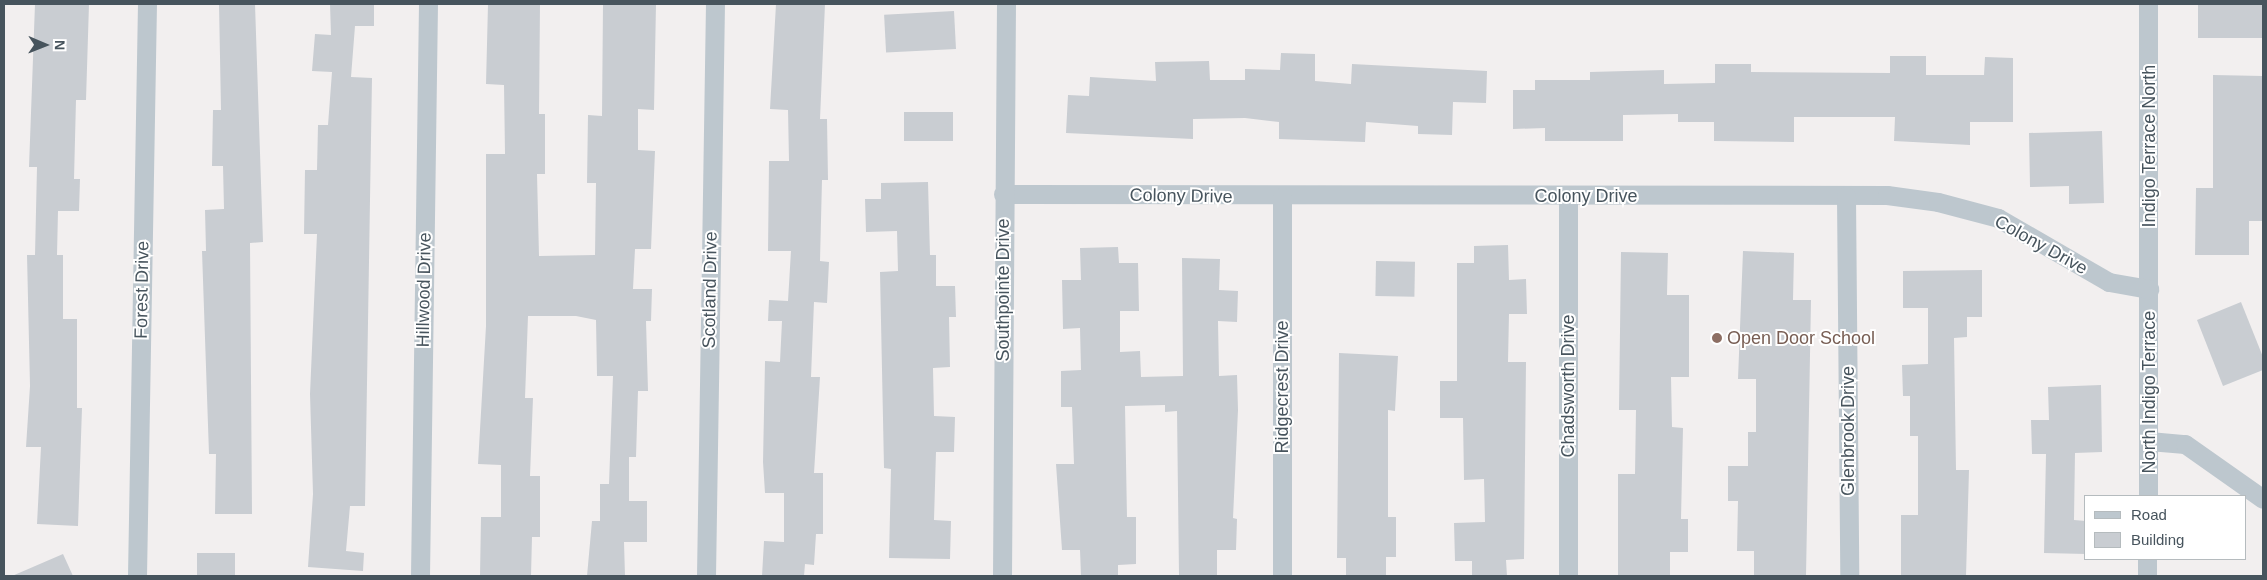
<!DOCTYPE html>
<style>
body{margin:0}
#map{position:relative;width:2267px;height:580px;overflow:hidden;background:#f2efef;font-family:Helvetica,sans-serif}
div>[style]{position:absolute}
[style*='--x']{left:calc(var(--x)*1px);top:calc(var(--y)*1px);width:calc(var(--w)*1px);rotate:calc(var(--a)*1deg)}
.building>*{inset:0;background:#c9cdd2;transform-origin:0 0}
.street>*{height:19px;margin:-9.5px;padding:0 9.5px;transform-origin:9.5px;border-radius:9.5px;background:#bdc7ce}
.dots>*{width:14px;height:14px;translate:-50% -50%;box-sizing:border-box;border:2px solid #fff;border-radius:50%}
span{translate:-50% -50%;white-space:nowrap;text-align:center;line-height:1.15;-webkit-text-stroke:4px #fff;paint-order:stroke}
.street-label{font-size:18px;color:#47545d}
.education-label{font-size:18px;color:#785e54}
.left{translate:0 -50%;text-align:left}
.frame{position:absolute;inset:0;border:5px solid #47545d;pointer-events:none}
.legend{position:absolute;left:2084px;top:495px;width:162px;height:65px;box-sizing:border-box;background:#fff;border:1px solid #b5bbbe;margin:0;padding:6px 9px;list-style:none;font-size:15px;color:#47545d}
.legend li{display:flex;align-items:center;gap:10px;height:25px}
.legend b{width:25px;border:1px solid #b5bbbe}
.north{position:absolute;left:20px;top:20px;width:50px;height:50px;-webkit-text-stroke:4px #fff;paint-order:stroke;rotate:91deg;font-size:14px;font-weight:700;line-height:20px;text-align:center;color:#47545d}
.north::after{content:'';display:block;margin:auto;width:18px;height:22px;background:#47545d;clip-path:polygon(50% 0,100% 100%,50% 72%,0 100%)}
</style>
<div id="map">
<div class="building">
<i style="clip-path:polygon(35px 4px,89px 4px,86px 100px,76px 100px,74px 179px,80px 179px,79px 211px,58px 211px,57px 255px,63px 255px,63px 319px,77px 319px,77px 408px,82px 408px,78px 526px,37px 524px,41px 447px,26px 447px,30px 386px,27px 255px,35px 255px,37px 167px,29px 167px)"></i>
<i style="clip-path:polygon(219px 4px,255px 4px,263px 242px,250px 243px,252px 514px,215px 514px,216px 454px,209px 454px,202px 251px,206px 251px,205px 210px,224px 209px,223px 166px,212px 166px,213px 110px,221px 110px)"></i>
<i style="clip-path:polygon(330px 4px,374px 4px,374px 26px,355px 26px,351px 77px,372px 78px,365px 506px,350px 506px,346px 551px,364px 553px,363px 571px,308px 567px,313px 494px,310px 394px,317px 234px,304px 234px,305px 170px,317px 170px,318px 125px,328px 125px,332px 72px,312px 71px,315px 34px,331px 35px)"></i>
<i style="clip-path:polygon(488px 4px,540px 4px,539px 114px,545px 114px,545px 174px,537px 174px,539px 256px,595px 255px,596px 183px,587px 183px,588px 115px,602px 116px,603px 4px,656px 4px,654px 110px,638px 109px,638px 150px,655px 151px,651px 249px,635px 249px,633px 289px,652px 289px,651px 321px,646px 321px,648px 391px,638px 391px,636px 457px,629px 457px,629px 501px,647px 501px,647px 542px,624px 542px,625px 576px,587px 576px,592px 521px,600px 521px,600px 484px,609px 484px,613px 376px,597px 376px,596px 320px,576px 316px,528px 316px,525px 398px,533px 398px,530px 476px,540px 476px,540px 537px,532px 537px,531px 576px,480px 576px,481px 517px,501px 517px,501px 465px,478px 464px,486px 326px,486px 154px,505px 154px,504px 85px,486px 84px)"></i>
<i style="clip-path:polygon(776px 4px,825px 4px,820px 119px,827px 119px,828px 180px,822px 180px,820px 261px,829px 262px,827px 303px,814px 302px,811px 377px,820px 377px,814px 473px,823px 473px,823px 534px,816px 534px,814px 565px,805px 564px,804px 576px,762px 576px,764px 541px,784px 542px,784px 493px,765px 493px,763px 462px,765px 361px,780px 362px,782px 321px,768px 321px,769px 300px,788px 301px,791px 251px,768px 251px,769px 161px,789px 161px,788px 110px,770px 109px)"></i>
<i style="left:2198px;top:4px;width:65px;height:34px"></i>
<i style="left:954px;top:11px;width:38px;height:70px;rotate:87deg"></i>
<i style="clip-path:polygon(1281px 53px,1315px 54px,1315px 81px,1351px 84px,1352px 64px,1487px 71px,1486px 103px,1453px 102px,1452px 135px,1418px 134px,1418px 126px,1366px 122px,1365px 142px,1279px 139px,1279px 122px,1245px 118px,1193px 119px,1193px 139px,1066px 133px,1068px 95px,1089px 96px,1090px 77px,1156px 81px,1155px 62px,1209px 61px,1210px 80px,1245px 80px,1245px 69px,1280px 70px)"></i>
<i style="clip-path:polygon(1890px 56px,1926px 56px,1926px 75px,1984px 75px,1985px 57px,2013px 58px,2013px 122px,1970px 122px,1970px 145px,1894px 141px,1895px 117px,1794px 117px,1794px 142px,1714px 141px,1714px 122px,1678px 122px,1678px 114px,1623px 115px,1623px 141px,1545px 141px,1545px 128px,1513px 129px,1513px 90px,1535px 90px,1535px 80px,1590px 80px,1590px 72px,1664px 70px,1664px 84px,1715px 83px,1715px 64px,1751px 64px,1751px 72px,1890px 73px)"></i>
<i style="clip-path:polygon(2213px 75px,2263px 76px,2263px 221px,2249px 221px,2249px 255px,2195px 255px,2196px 188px,2213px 188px)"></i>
<i style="left:904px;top:112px;width:49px;height:29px"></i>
<i style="clip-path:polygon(2102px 131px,2104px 203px,2069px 204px,2069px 186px,2030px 187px,2029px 133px)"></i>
<i style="clip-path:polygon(928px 182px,930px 255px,936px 255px,936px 286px,955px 286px,956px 317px,949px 317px,950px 367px,933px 368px,934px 416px,955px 417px,954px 452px,936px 452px,934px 520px,951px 521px,950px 559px,889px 558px,891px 469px,884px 468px,880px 272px,898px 271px,897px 231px,866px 232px,865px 199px,881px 199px,881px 183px)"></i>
<i style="clip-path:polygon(1508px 245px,1509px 280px,1526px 279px,1527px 314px,1509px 314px,1508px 362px,1526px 362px,1524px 559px,1506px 560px,1507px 576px,1472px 576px,1472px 561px,1455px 561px,1454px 523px,1485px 522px,1484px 479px,1464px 480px,1463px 418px,1440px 418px,1440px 381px,1457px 381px,1457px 263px,1474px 263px,1474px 246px)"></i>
<i style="clip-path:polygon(1118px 247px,1119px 263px,1138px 263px,1139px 311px,1120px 311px,1120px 352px,1140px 351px,1141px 377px,1183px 376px,1182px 258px,1220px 259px,1219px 290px,1238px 291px,1237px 322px,1218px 321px,1219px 376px,1237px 375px,1238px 410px,1233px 518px,1237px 519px,1236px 550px,1217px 550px,1217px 576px,1179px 576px,1177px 411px,1165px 412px,1165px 405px,1125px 406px,1127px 517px,1136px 517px,1136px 564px,1118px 565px,1118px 576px,1081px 576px,1080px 550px,1062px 550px,1056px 464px,1074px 464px,1072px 407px,1061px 407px,1061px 371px,1081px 370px,1080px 328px,1063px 329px,1062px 280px,1081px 280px,1080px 248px)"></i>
<i style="clip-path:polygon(1743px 251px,1794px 253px,1793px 300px,1811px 300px,1806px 576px,1754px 576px,1754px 551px,1737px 551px,1738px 501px,1728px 501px,1728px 466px,1748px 466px,1748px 432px,1756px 432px,1756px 379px,1738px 379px)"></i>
<i style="clip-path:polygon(1621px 252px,1668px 253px,1667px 295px,1689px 295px,1689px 377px,1671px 377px,1672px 427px,1683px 428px,1681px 519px,1688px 519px,1688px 552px,1670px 552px,1670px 576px,1618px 576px,1618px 474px,1635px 474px,1636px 410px,1619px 410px)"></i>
<i style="left:1376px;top:261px;width:39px;height:35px;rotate:1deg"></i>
<i style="clip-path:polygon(1982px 270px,1982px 317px,1967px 317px,1967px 337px,1954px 338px,1956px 470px,1969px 470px,1966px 576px,1901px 576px,1901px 515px,1918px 515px,1918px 436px,1910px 436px,1910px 396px,1903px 396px,1902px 365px,1928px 364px,1928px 308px,1903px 308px,1903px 271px)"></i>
<i style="clip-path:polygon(2241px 302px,2263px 357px,2263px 370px,2223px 386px,2197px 320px)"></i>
<i style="clip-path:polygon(1339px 353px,1398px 356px,1395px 411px,1388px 410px,1388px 517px,1396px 517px,1396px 557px,1386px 557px,1386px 576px,1346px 576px,1346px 558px,1337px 558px)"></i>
<i style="clip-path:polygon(2101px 385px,2102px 452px,2075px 453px,2074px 520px,2086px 521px,2086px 554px,2044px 553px,2046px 454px,2032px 454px,2031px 420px,2049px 420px,2048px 387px)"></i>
<i style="left:197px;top:553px;width:38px;height:23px"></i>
<i style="clip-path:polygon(63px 554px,73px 576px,12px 576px)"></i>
</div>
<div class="street">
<i style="--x:2148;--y:4;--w:492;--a:90"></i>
<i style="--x:1003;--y:194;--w:884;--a:0.06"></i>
<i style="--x:1887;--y:195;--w:51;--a:7.8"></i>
<i style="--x:1938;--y:202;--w:62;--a:14.9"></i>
<i style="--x:1998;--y:218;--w:128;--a:30"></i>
<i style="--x:2109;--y:282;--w:41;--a:9.9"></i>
<i style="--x:1568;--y:196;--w:380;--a:90"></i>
<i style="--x:1846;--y:196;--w:380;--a:89.5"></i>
<i style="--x:2149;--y:441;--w:36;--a:5"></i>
<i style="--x:2185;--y:444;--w:95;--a:35.2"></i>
<i style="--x:137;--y:576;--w:572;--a:-89"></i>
<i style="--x:420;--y:576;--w:572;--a:-89.2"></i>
<i style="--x:706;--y:576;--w:572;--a:-89.1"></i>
<i style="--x:1002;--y:576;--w:572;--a:-89.6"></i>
<i style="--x:1282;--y:576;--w:379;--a:-90"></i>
<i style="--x:2147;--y:576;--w:17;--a:-90"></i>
</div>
<div class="dots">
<i style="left:1717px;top:338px;background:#8d6e63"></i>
</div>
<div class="street-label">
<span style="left:2149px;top:146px;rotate:-90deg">Indigo Terrace North</span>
<span style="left:1181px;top:196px;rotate:1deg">Colony Drive</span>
<span style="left:1586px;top:196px">Colony Drive</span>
<span style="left:2041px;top:245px;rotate:29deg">Colony Drive</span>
<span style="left:142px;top:290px;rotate:-89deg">Forest Drive</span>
<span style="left:424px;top:290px;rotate:-89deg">Hillwood Drive</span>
<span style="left:710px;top:290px;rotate:-89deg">Scotland Drive</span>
<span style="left:1003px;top:290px;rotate:-90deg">Southpointe Drive</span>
<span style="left:1568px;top:386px;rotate:-90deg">Chadsworth Drive</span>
<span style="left:1282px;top:387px;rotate:-90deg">Ridgecrest Drive</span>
<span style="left:2149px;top:392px;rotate:-90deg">North Indigo Terrace</span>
<span style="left:1848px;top:431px;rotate:-90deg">Glenbrook Drive</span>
</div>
<div class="education-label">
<span class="left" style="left:1727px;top:338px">Open Door School</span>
</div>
<div class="frame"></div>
<ul class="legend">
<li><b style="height:6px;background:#bdc7ce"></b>Road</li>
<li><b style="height:14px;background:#c9cdd2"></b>Building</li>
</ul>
<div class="north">N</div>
</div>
